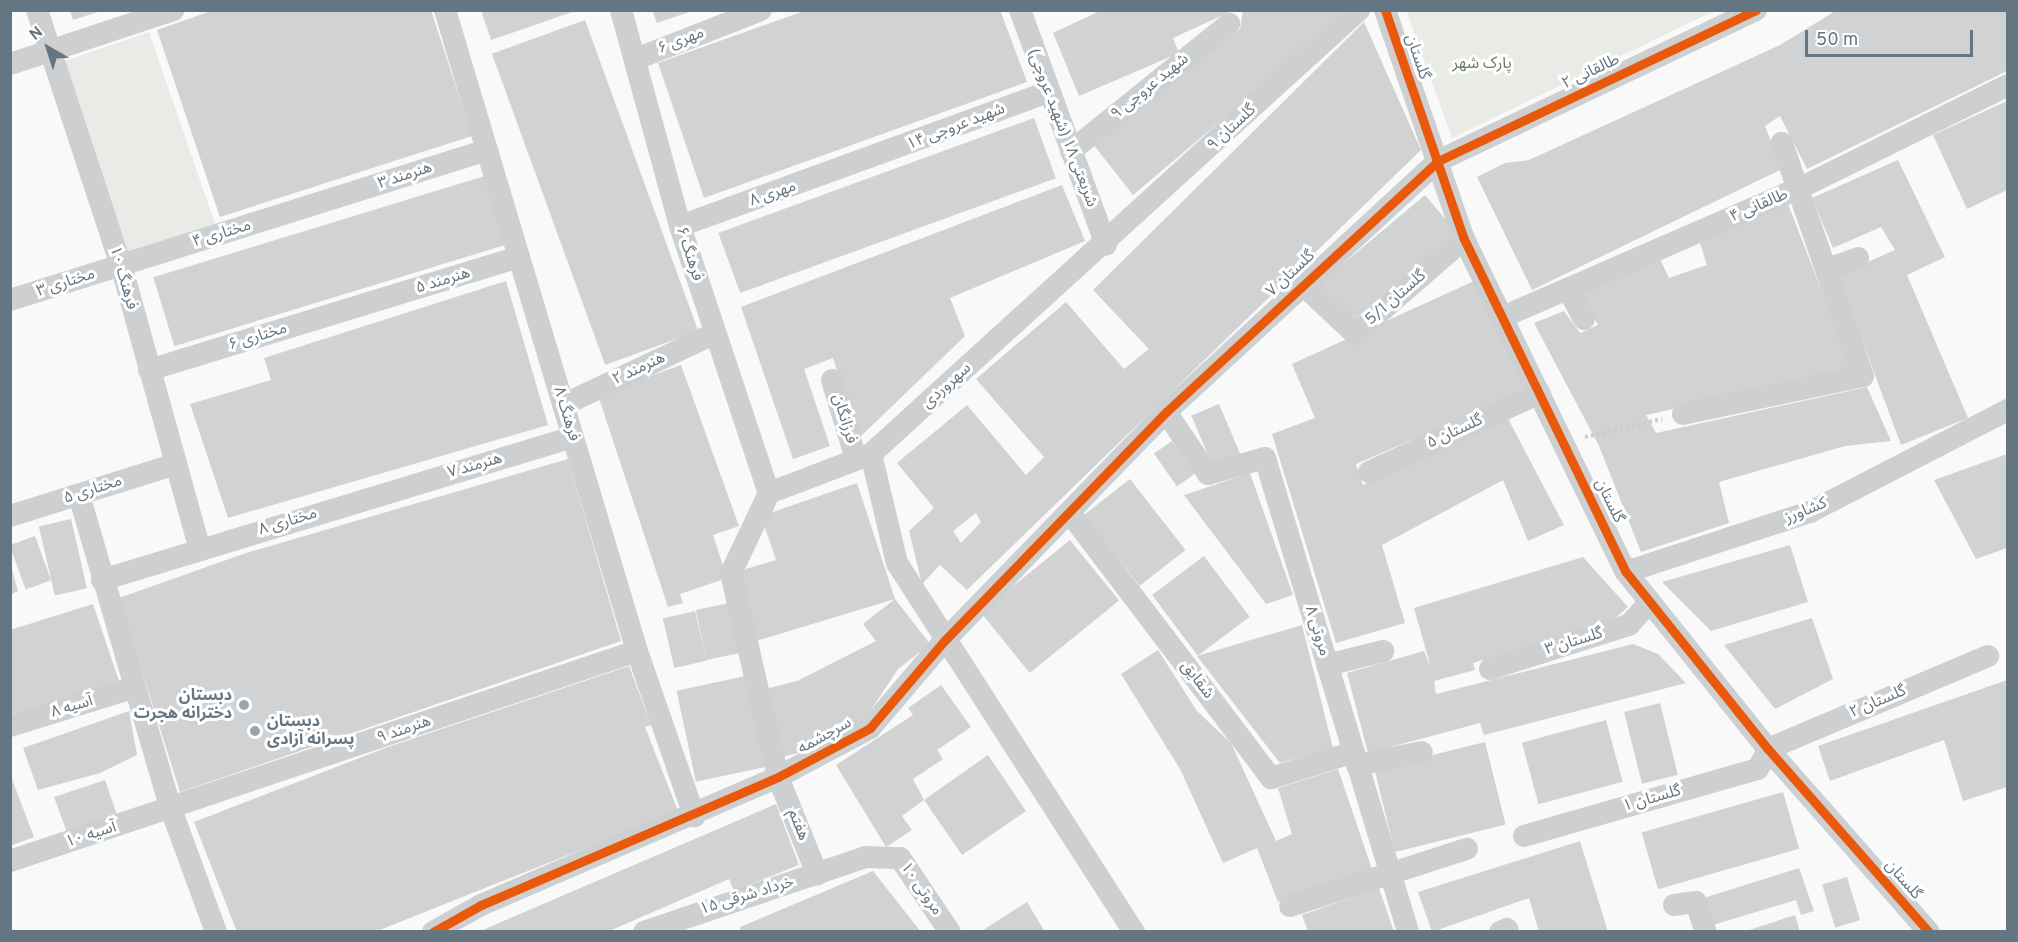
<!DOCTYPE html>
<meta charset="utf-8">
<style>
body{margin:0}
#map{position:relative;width:2018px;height:942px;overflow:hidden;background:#f9f9f9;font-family:Overpass,"Noto Sans Arabic",sans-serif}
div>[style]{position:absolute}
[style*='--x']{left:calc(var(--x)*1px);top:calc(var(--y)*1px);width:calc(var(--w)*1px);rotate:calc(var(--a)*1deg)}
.green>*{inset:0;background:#e8ebe6;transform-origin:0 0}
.building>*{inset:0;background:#d0d2d3;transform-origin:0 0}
.path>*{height:4px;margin-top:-2px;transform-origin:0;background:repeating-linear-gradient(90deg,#cbcccd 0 3px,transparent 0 6px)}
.minor>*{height:22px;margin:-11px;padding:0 11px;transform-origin:11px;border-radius:11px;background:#cecfd0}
.cycleway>*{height:9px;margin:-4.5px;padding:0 4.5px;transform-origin:4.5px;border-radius:4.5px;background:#e8590c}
.dots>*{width:16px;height:16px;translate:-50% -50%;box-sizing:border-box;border:3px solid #fff;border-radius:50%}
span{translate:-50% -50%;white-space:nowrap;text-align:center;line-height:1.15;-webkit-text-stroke:6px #fff;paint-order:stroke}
.street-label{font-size:16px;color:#657683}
.park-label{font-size:16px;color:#687a64}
.poi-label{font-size:16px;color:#657683;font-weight:700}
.right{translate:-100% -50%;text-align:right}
.left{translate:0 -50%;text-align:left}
.frame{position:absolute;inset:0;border:12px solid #657683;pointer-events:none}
.north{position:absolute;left:18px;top:18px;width:60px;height:60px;-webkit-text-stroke:4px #fff;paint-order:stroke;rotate:321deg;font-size:16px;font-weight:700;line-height:24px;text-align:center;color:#657683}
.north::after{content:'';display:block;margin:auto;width:21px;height:27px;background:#657683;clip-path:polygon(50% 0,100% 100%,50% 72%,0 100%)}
.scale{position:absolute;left:1805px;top:30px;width:168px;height:27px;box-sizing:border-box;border:3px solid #657683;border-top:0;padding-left:8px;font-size:18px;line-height:21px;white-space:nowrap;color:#657683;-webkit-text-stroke:4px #fff;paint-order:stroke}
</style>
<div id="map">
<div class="green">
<i style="clip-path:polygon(1406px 10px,1714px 10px,1714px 11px,1452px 138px)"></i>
<i style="left:149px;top:32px;width:203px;height:92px;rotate:71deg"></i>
</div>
<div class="building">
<i style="clip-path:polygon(70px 10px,101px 10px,101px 11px,73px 20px)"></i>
<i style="clip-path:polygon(214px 10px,431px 10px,472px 136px,220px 217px,157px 30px)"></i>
<i style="clip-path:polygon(481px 10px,575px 10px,575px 11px,491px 40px)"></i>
<i style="clip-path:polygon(652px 10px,692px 10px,692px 11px,657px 23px)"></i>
<i style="clip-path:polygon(807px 10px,1000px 10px,1027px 82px,704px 198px,658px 63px)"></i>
<i style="clip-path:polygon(1102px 10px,1234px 10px,1173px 38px,1179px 53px,1079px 96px,1053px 33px)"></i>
<i style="clip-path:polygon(1243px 10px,1352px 10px,1133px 195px,1093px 144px,1240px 29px)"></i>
<i style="clip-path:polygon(1837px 10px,2007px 10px,2007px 71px,1807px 169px,1780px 116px,1765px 126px,1782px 169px,1532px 290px,1477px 177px,1505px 163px,1529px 160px,1780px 45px)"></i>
<i style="left:585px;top:20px;width:331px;height:99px;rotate:70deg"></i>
<i style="clip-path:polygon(evenodd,1364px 22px,1421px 150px,967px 590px,940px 565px,922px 584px,909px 531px,934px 508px,897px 463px,967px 405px,1026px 475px,1044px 457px,976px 379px,1066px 302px,1124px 369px,1149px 349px,1093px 290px,1364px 22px,976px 513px,981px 522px,961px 543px,953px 531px,976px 513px)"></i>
<i style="clip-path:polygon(2007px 101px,2007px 190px,1967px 209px,1933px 135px)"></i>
<i style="left:1034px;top:118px;width:64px;height:336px;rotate:70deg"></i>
<i style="clip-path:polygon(1898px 160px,1945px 257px,1907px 275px,1968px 418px,1901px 445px,1838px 275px,1895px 250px,1881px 227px,1833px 248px,1812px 198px)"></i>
<i style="left:488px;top:175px;width:72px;height:350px;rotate:73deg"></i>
<i style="clip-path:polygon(1062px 185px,1085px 241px,950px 298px,965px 336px,859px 438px,833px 358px,804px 369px,830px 446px,793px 459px,741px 307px)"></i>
<i style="left:1425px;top:195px;width:50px;height:140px;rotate:50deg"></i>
<i style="clip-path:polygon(1788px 204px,1852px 369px,1646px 415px,1656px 433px,1867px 387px,1891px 441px,1845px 446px,1719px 482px,1729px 523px,1641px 552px,1599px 446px,1534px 323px,1564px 311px,1580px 333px,1598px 325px,1579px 291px,1659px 257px,1669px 278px,1707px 265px,1700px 243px)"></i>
<i style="clip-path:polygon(506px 281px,548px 425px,228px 518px,190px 404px,271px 380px,264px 358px)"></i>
<i style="clip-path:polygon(1474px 281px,1527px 390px,1356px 464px,1363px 485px,1505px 413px,1564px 525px,1528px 541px,1503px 480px,1382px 545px,1405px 623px,1336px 643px,1272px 434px,1315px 418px,1292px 364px)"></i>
<i style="clip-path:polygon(681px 365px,739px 526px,713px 535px,727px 578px,680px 594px,683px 603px,668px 607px,598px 395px)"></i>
<i style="left:1219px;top:404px;width:54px;height:30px;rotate:67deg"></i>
<i style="left:1172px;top:441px;width:40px;height:22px;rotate:55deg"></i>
<i style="clip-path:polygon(2007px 454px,2007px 548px,1976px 559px,1934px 480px)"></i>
<i style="clip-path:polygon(568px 459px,621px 641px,180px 792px,119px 598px,246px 553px)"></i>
<i style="clip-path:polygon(1250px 473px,1293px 595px,1266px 604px,1184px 495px)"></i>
<i style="left:1130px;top:479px;width:90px;height:58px;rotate:52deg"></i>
<i style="clip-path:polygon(857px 483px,895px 599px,930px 644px,898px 669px,863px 722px,814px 749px,778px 758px,762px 690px,797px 681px,876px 641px,863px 624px,895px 599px,756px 641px,736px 572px,776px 560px,761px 516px)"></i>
<i style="left:71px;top:519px;width:71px;height:33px;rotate:77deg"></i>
<i style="left:35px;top:536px;width:47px;height:27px;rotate:70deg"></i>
<i style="left:1070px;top:540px;width:78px;height:115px;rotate:51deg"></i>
<i style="clip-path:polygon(1790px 545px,1808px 602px,1711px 631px,1662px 582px)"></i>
<i style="left:1204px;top:556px;width:76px;height:65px;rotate:53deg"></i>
<i style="clip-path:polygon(1583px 557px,1628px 607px,1613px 620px,1473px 663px,1475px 670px,1434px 681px,1436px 694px,1633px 644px,1658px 654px,1686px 683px,1484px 735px,1480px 723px,1368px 753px,1347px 673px,1424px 651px,1431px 668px,1414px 608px)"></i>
<i style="clip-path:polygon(11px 566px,18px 591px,10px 595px,10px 567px)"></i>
<i style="left:729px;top:603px;width:51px;height:34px;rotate:78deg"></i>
<i style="clip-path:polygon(93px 604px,119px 681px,89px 695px,10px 714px,10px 630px)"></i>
<i style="left:695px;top:611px;width:51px;height:33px;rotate:77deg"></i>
<i style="clip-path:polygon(1812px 618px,1833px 679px,1775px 709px,1724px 645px)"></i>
<i style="clip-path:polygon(1302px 625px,1333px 748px,1280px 763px,1197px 656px)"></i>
<i style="clip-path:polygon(1158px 650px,1197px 711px,1231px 743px,1276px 841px,1292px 834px,1278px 788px,1338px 769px,1372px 869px,1278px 902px,1257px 848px,1223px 863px,1180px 769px,1121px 674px)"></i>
<i style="clip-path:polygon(629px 666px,651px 725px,645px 727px,678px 811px,375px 932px,237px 932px,194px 822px,388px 747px)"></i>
<i style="left:746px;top:676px;width:93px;height:71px;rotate:78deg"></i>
<i style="clip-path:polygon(2007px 680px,2007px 787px,1963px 801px,1944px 740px,1830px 781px,1818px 746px)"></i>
<i style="clip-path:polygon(941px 685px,971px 727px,937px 750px,943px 759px,913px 779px,924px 800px,988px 755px,1026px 811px,962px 855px,924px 800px,902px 816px,912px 830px,886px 847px,836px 765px,913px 715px,908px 708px)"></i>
<i style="left:1660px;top:703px;width:74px;height:37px;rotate:76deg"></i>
<i style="clip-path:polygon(129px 711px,137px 755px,100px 773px,38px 790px,23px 748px)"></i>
<i style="left:1606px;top:720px;width:64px;height:87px;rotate:75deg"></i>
<i style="left:1485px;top:742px;width:85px;height:114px;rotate:76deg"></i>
<i style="clip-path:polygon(10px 774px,34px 837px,10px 846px)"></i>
<i style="clip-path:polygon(105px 780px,117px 815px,69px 838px,54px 797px)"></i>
<i style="left:1783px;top:792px;width:59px;height:147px;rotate:74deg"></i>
<i style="clip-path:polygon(776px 804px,799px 865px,734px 891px,729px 879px,607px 932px,478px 932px)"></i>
<i style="clip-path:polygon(1580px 841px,1608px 932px,1539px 932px,1529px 898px,1432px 932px,1418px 892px)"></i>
<i style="clip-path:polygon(1799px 868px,1814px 911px,1801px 915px,1796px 900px,1713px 925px,1704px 898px)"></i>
<i style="clip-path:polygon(873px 871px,921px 932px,741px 932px,740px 927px)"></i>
<i style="left:1847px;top:877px;width:45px;height:26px;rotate:73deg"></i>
<i style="clip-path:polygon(1379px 888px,1394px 932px,1308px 932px,1302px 915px)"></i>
<i style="clip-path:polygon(1027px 902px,1045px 932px,980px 932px)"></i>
<i style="clip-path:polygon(1795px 915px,1800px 932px,1746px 932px,1746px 931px)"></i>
</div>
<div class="path">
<i style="--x:1585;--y:437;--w:79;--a:-13.2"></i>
</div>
<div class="minor">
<i style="--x:37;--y:10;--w:268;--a:71.8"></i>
<i style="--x:121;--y:265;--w:296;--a:74.5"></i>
<i style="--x:445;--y:10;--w:669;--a:73.33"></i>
<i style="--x:637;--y:651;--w:175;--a:70.9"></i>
<i style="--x:621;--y:10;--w:224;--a:74.7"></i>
<i style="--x:680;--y:226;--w:281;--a:71.6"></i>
<i style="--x:1020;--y:10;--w:250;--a:69.9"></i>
<i style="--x:1385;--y:10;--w:242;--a:71"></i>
<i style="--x:1464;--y:239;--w:370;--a:64.1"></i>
<i style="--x:1626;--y:572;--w:227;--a:51.3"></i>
<i style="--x:1768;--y:749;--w:244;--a:48.7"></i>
<i style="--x:636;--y:59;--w:134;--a:-21.4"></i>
<i style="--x:10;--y:64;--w:172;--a:-18.3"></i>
<i style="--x:1071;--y:151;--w:203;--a:-38.8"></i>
<i style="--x:680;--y:226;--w:389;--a:-20"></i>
<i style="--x:1828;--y:269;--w:32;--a:-20"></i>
<i style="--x:1302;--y:284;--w:73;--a:43.3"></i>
<i style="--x:1355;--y:334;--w:145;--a:-41.1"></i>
<i style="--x:1568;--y:289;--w:34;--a:62"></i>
<i style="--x:10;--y:300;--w:500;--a:-17.46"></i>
<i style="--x:1505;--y:316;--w:322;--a:-23.5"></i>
<i style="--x:1800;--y:188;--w:232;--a:-26.3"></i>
<i style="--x:149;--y:370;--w:387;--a:-17"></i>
<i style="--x:832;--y:380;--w:83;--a:73.1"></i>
<i style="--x:563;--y:405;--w:168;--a:-25.3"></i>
<i style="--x:1166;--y:412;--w:75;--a:55.9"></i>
<i style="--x:1208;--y:474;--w:59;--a:-15.7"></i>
<i style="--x:1265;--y:458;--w:495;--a:73.2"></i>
<i style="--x:1683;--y:414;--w:184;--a:-11.9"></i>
<i style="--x:1863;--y:376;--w:247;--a:-109.2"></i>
<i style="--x:871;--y:454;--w:112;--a:76.6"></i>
<i style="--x:897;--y:563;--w:439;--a:57.3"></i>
<i style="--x:1369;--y:472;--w:188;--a:-24.8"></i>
<i style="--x:769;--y:493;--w:109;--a:-20.9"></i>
<i style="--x:871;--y:454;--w:660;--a:-42.3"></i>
<i style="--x:769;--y:493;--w:89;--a:115.4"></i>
<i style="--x:731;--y:573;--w:209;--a:77"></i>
<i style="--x:778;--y:777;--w:105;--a:68.1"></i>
<i style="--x:79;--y:495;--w:327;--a:73.7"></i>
<i style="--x:171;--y:809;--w:131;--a:69.9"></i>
<i style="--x:1070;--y:513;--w:333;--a:52.8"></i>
<i style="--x:1271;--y:778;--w:87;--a:-17.4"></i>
<i style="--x:10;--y:516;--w:174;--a:-17.4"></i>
<i style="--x:1626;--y:572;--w:194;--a:-18.1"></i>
<i style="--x:1810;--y:512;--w:223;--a:-27.3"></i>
<i style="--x:102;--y:580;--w:492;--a:-16.9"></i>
<i style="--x:1327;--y:665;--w:58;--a:-14"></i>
<i style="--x:1490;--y:669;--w:146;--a:-17.6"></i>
<i style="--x:1629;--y:625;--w:31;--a:-48"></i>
<i style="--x:10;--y:726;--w:129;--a:-17.2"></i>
<i style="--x:1357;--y:765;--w:66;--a:-11.3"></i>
<i style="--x:1524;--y:836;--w:243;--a:-16"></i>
<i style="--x:1758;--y:769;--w:22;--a:-63"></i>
<i style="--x:1768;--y:749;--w:239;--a:-22.9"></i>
<i style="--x:10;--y:861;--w:661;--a:-18.52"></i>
<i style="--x:1674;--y:905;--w:22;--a:-8"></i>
<i style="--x:1696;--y:902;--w:32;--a:72"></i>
<i style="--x:1290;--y:906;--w:186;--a:-17.9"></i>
<i style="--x:433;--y:932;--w:55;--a:-29.4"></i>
<i style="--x:481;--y:905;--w:323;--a:-23.3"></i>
<i style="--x:778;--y:777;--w:104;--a:-28"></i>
<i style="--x:870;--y:728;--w:116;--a:-49.6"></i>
<i style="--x:945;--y:640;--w:318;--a:-45.9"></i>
<i style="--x:1166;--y:412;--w:370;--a:-42.7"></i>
<i style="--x:1438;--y:161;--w:352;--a:-25.4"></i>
<i style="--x:644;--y:932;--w:233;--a:-18.7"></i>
<i style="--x:865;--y:857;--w:35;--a:2"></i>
<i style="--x:900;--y:858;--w:89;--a:56"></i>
<i style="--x:1500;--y:932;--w:8;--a:-23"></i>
</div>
<div class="cycleway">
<i style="--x:1385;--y:10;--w:242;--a:71"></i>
<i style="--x:1464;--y:239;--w:370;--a:64.1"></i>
<i style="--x:1626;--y:572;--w:227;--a:51.3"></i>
<i style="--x:1768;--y:749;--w:244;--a:48.7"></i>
<i style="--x:433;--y:932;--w:55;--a:-29.4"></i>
<i style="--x:481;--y:905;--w:323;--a:-23.3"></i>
<i style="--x:778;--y:777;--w:104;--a:-28"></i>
<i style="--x:870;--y:728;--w:116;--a:-49.6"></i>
<i style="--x:945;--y:640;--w:318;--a:-45.9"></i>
<i style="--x:1166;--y:412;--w:370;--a:-42.7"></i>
<i style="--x:1438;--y:161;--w:352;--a:-25.4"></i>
</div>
<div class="dots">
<i style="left:244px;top:705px;background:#99a4ac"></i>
<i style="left:255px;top:731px;background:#99a4ac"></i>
</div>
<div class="street-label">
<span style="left:681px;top:41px;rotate:-21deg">مهری ۶</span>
<span style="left:1417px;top:57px;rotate:71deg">گلستان</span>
<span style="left:1591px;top:72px;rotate:-25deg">طالقانی ۲</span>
<span style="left:1150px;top:87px;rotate:-39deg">شهید عروجی ۹</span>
<span style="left:956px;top:127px;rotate:-21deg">شهید عروجی ۱۴</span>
<span style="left:1062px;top:128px;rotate:69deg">شریعتی ۱۸ (شهید عروجی)</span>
<span style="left:1232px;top:128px;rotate:-43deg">گلستان ۹</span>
<span style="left:405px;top:176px;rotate:-18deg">هنرمند ۳</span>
<span style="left:773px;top:194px;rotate:-19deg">مهری ۸</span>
<span style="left:1759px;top:206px;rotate:-23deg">طالقانی ۴</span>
<span style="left:222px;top:234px;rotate:-17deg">مختاری ۴</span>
<span style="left:689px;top:254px;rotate:72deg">فرهنگ ۶</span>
<span style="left:1291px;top:274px;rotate:-43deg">گلستان ۷</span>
<span style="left:123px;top:278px;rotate:74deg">فرهنگ ۱۰</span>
<span style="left:443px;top:281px;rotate:-17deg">هنرمند ۵</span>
<span style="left:66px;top:283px;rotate:-18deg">مختاری ۳</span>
<span style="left:1396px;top:298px;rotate:-41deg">گلستان 5/1</span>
<span style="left:258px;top:337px;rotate:-17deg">مختاری ۶</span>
<span style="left:639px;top:369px;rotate:-25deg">هنرمند ۲</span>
<span style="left:947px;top:386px;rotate:-42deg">سهروردی</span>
<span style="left:566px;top:414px;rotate:73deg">فرهنگ ۸</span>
<span style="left:844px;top:419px;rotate:73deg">فرزانگان</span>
<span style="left:1455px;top:432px;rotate:-25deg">گلستان ۵</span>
<span style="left:475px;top:466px;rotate:-16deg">هنرمند ۷</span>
<span style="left:93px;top:490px;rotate:-18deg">مختاری ۵</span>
<span style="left:1609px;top:501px;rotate:64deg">گلستان</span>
<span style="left:1806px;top:511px;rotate:-22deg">کشاورز</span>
<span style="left:288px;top:522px;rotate:-17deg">مختاری ۸</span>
<span style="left:1317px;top:631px;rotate:73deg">مروتی ۸</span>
<span style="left:1574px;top:642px;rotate:-17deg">گلستان ۳</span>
<span style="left:1197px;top:680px;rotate:53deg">شقایق</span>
<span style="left:1878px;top:702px;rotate:-23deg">گلستان ۲</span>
<span style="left:72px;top:707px;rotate:-17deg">آسیه ۸</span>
<span style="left:404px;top:730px;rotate:-19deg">هنرمند ۹</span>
<span style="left:825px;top:736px;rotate:-29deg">سرچشمه</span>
<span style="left:1652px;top:799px;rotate:-16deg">گلستان ۱</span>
<span style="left:798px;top:825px;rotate:68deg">هفتم</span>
<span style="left:91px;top:835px;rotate:-18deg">آسیه ۱۰</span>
<span style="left:1903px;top:880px;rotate:49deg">گلستان</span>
<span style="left:921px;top:889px;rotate:55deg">مروتی ۱۰</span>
<span style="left:747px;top:896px;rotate:-17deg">۱۵ خرداد شرقی</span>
</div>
<div class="park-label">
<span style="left:1482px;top:64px">پارک شهر</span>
</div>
<div class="poi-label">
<span class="right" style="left:232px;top:705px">دبستان<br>دخترانه هجرت</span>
<span class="left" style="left:267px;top:731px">دبستان<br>پسرانه آزادی</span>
</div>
<div class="frame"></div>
<div class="north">N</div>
<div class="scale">50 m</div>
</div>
